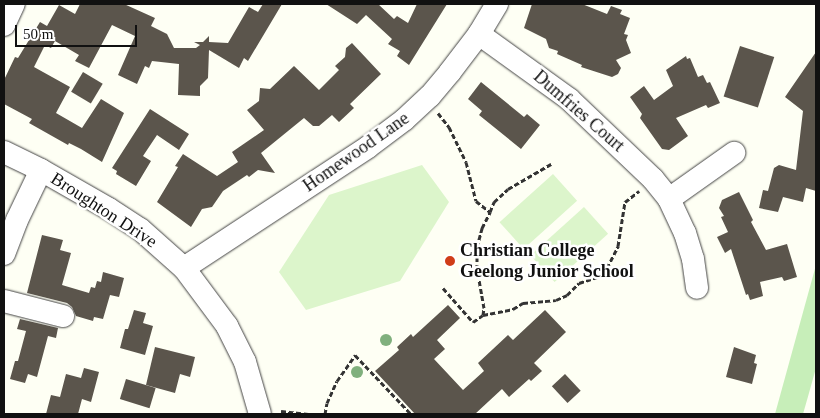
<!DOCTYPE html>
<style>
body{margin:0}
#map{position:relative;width:820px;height:418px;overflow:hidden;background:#fefff4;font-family:Georgia,serif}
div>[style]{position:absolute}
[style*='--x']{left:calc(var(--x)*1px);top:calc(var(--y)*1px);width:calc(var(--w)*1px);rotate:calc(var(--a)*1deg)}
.green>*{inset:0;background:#c7eeb9}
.pitch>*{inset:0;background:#dcf5cb;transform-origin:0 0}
.building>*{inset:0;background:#5b554c;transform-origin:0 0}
.path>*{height:3px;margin-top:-1.5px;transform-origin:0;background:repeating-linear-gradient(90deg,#333 0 5px,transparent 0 7.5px)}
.roads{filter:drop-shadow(0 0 1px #444) drop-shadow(0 0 1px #444)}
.minor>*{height:22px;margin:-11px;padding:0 11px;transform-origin:11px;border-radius:11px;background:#fff}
.trees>*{width:12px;height:12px;margin:-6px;border-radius:50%;background:#80b07d}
.dots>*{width:14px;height:14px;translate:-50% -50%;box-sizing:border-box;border:2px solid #fff;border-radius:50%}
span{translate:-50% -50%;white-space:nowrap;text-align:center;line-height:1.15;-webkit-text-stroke:5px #fff;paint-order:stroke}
.street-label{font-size:18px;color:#111}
.poi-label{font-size:18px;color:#111;font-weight:700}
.left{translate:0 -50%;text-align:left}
.frame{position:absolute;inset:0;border:5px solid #111;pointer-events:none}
.scale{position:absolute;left:15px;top:25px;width:122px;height:22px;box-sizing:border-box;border:2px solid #111;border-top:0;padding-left:6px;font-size:15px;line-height:18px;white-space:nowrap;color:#111;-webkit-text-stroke:4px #fff;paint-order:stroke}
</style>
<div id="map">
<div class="green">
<i style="clip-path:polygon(816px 265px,816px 368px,809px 393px,803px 414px,775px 414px)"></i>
</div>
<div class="pitch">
<i style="clip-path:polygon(422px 165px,449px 202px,400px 281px,306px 310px,279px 272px,329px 195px)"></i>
<i style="left:553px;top:174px;width:36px;height:72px;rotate:48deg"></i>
<i style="left:584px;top:207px;width:36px;height:72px;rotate:48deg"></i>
</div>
<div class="building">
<i style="clip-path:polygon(80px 4px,124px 4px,155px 18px,151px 26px,167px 34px,174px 48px,196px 48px,200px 45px,194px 42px,203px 42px,209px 36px,209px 42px,228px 43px,249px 7px,258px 12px,263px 4px,282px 4px,248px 61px,244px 58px,239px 68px,209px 50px,208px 78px,200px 86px,200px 96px,178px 95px,179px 64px,152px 61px,149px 68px,145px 66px,137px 84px,118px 75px,135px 36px,112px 25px,89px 68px,75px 61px,79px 55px,55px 41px,51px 48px,45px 45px,34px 67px,70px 87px,56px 113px,82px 128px,101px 99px,124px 113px,102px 162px,81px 149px,69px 143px,68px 145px,29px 123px,32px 119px,4px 104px,4px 80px,15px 57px,18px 58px,40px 22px,47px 26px,59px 5px,75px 14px)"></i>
<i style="clip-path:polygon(326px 4px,378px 4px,394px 19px,397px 16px,408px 23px,417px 4px,447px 4px,409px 65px,397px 56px,400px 51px,388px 44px,392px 39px,366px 15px,357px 24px)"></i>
<i style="clip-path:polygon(532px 4px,582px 4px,607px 14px,611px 6px,622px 10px,620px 14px,630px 18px,624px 34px,628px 35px,626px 40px,631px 53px,616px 60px,621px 68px,618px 74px,612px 77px,581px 67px,582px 65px,557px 54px,558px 51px,549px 48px,546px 39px,524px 28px)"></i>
<i style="clip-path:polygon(352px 43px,381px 74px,350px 104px,354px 108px,339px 122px,332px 115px,319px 126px,313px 126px,304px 118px,261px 153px,275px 173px,258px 170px,249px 177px,247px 175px,223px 191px,212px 207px,202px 209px,191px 227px,157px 202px,178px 167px,175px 166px,183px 154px,217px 176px,238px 162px,232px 152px,264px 130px,247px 110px,259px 101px,260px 88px,270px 89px,294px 66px,319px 90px,339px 70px,335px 66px,345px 57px,346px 48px)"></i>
<i style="left:740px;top:46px;width:36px;height:53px;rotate:18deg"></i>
<i style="clip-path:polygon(816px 52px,816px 191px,806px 188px,803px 202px,783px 197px,778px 212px,759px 208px,763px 190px,768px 191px,774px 168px,779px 165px,796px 170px,803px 111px,785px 97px)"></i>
<i style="clip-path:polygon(686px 56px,687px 59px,690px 58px,698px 77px,703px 75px,707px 83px,710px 82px,720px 103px,708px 108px,706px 105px,676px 118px,688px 136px,669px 150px,662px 149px,640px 118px,642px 114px,630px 97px,644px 86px,654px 100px,673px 86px,666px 70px)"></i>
<i style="left:83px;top:72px;width:23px;height:23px;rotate:31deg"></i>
<i style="clip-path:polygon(481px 82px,524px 117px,527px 114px,540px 125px,521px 149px,479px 115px,482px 111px,468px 99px)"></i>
<i style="clip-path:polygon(150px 109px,189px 134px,179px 150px,157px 135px,143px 156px,151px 161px,136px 186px,116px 174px,117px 171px,112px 168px)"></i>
<i style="clip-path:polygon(739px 192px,753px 220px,751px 222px,766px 250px,787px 244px,797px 277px,784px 281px,782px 277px,760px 282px,763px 296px,750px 300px,748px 294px,746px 295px,731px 249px,725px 253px,717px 237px,728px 232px,721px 217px,724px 216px,719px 208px,722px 200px)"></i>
<i style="clip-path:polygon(42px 235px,63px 240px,60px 250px,71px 253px,62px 285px,89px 293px,91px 287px,95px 288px,97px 281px,101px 282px,103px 272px,124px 278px,119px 297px,110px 295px,103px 319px,94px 317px,93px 321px,76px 316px,72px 307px,67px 303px,27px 293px)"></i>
<i style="clip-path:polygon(448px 305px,460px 318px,437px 340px,445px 349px,434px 359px,463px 390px,484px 371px,478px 363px,508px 335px,513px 340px,545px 310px,566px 332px,534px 363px,542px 371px,531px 381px,529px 379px,509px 397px,502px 389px,475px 414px,415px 414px,375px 371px,399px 350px,397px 347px,411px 334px,413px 337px)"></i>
<i style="clip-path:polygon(134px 310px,146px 313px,143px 323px,153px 326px,145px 355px,120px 348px,125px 329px,128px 329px)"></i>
<i style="clip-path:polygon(20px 319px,58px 328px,56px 338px,48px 336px,37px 377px,28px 374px,25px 383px,10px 379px,15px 361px,18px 361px,26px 331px,17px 329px)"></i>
<i style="clip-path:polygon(155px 347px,195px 357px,190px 377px,180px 374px,175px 393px,146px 385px)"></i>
<i style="clip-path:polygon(734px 347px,756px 355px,754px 363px,757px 364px,752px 384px,726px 377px)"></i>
<i style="clip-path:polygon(84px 368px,99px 372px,91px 402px,82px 399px,78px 414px,46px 414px,51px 395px,60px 397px,66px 374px,81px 378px)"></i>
<i style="left:565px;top:374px;width:23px;height:18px;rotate:47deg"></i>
<i style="left:126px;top:379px;width:31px;height:21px;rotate:17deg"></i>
</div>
<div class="path">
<i style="--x:438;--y:113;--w:18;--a:52"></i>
<i style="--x:449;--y:127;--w:39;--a:64"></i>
<i style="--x:466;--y:162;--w:40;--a:75.6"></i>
<i style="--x:476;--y:201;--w:18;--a:38"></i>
<i style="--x:490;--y:212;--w:11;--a:-68"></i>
<i style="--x:494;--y:202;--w:19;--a:-43"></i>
<i style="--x:508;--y:189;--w:50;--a:-30.2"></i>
<i style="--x:443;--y:288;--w:45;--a:48.6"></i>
<i style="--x:473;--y:322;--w:12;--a:-35"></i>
<i style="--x:483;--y:315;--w:31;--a:-11"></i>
<i style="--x:513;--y:309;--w:12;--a:-31"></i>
<i style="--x:523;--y:303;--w:33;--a:-5"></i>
<i style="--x:556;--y:300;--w:12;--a:-24"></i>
<i style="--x:567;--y:295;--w:17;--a:-45"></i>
<i style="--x:579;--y:283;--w:19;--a:-18"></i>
<i style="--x:597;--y:277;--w:13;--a:-42"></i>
<i style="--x:607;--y:268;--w:25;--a:-63"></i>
<i style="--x:618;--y:246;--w:45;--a:-81"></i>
<i style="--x:625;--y:202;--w:18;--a:-38"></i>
<i style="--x:483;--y:315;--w:7;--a:-82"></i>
<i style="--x:484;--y:308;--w:40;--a:-100"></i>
<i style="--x:477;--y:269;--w:22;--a:-90"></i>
<i style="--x:477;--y:247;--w:20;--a:-75"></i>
<i style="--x:482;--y:228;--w:18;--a:-63"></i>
<i style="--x:281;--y:411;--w:30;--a:6"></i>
<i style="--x:325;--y:414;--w:11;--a:-80"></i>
<i style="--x:327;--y:403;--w:24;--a:-66"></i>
<i style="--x:337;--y:381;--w:32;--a:-55"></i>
<i style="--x:355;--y:355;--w:81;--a:46.5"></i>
</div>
<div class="roads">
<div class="minor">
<i style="--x:4;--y:25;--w:23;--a:-65"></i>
<i style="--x:479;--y:34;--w:111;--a:35.8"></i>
<i style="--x:569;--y:99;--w:116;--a:43.6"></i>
<i style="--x:653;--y:179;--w:26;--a:51"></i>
<i style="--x:669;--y:199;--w:38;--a:65"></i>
<i style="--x:685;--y:233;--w:27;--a:73"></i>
<i style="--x:693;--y:259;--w:29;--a:82"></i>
<i style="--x:4;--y:152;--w:41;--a:25.9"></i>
<i style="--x:41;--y:170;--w:78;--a:29.8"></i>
<i style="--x:109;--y:209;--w:37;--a:33"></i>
<i style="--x:140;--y:229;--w:59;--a:41.6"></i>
<i style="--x:184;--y:268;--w:72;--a:53.4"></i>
<i style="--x:227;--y:326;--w:40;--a:63.4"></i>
<i style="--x:245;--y:362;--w:54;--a:73.9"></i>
<i style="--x:669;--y:199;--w:80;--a:-35.3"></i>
<i style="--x:4;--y:254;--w:36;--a:-69"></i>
<i style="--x:17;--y:220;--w:55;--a:-64.4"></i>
<i style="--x:184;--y:268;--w:220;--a:-33.3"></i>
<i style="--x:368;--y:147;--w:45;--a:-36.9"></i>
<i style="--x:404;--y:120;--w:35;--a:-43"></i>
<i style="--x:430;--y:96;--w:31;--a:-50"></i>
<i style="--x:450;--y:72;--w:48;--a:-52.7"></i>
<i style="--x:479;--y:34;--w:35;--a:-59"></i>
<i style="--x:4;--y:301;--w:61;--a:14.3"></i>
</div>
</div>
<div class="trees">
<i style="left:386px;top:340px"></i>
<i style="left:357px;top:372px"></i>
</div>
<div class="dots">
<i style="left:450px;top:261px;background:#d03d19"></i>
</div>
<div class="street-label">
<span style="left:579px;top:111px;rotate:41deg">Dumfries Court</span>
<span style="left:356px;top:152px;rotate:-35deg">Homewood Lane</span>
<span style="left:104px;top:210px;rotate:33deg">Broughton Drive</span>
</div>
<div class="poi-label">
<span class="left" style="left:460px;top:261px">Christian College<br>Geelong Junior School</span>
</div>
<div class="frame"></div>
<div class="scale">50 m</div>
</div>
